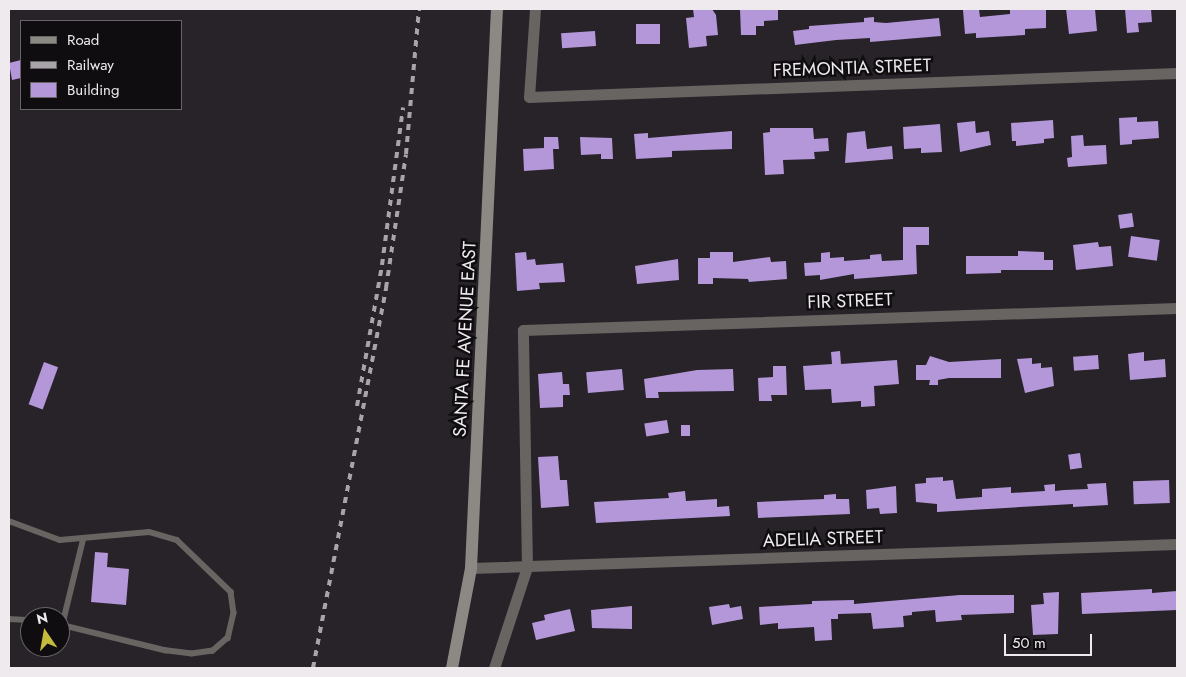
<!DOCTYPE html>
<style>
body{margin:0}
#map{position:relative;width:1186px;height:677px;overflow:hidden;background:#272328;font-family:Jost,sans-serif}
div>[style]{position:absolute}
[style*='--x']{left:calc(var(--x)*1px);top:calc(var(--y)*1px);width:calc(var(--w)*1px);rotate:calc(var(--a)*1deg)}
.building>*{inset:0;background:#b397d9;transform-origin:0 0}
.lane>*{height:5.5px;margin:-2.75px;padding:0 2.75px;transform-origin:2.75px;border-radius:2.75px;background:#676462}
.street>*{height:11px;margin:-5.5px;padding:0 5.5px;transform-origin:5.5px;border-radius:5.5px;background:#676462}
.secondary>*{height:12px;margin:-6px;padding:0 6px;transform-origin:6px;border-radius:6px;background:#8c8984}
.rail>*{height:4px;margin-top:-2px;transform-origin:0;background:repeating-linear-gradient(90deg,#a8a4a9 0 6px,transparent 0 12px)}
span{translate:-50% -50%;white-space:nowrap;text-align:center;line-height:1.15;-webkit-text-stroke:5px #0f0d0f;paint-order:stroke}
.street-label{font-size:18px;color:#eeeaee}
.frame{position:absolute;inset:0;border:10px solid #eeeaee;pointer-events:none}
.legend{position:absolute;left:20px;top:20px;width:162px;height:90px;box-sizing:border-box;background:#0f0d0f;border:1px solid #686568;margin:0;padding:6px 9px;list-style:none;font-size:15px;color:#eeeaee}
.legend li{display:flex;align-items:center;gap:10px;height:25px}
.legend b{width:25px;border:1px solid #686568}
.north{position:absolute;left:20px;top:607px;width:50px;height:50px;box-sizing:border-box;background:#0f0d0f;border:1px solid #686568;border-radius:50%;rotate:348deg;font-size:14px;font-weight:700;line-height:20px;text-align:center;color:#eeeaee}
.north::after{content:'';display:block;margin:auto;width:18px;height:22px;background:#c5bc3d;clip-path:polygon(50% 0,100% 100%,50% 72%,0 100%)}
.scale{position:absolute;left:1004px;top:634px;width:88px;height:22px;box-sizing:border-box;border:2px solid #eeeaee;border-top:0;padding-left:6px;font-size:15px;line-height:18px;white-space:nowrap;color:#eeeaee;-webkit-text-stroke:4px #0f0d0f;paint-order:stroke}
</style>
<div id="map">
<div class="building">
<i style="clip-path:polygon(693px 9px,712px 9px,716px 15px,718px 35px,706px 36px,707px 46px,689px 48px,686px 18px,694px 17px)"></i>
<i style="clip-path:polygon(740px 9px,778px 9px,778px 20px,764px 21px,764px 26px,756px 26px,756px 35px,741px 35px)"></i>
<i style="clip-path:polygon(979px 9px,980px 17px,1010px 14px,1010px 9px,1046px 9px,1046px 28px,1025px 29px,1025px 35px,976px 38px,976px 33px,965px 34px,963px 10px)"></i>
<i style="clip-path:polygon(1066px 9px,1095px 9px,1097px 31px,1069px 34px)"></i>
<i style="clip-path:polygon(1125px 9px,1151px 9px,1152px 22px,1138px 23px,1139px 32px,1127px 33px)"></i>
<i style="clip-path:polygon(874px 17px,874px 22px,886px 23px,939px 18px,941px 36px,870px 42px,870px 38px,836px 40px,795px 45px,793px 31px,809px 29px,809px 26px,864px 22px,864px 18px)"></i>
<i style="left:636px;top:24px;width:24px;height:20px"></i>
<i style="left:595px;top:31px;width:15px;height:34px;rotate:86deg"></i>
<i style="clip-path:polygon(21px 60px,21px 78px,12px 80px,9px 63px)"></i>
<i style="clip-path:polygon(1137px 117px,1137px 122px,1158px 121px,1159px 138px,1132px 140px,1132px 144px,1120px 145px,1119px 118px)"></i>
<i style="clip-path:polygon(1053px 120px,1054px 138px,1044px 139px,1044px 143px,1016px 146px,1016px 141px,1012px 141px,1011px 123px)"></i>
<i style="clip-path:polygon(975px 121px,976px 133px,989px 131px,991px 145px,960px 152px,957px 123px)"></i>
<i style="clip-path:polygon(940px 124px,942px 152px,921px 153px,921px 148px,904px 149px,903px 127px)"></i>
<i style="clip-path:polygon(770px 128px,813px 128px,814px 139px,828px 138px,829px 151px,814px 152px,815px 159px,783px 160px,784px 174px,765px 175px,763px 133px,770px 132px)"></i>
<i style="clip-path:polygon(732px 131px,732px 149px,672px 151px,672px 157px,636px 159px,634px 134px,648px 133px,648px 138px)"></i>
<i style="clip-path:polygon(865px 131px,867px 149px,892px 146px,893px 159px,845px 163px,847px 133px)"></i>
<i style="clip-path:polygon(1083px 135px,1084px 146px,1106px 145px,1107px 164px,1068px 167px,1067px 158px,1072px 157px,1071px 136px)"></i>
<i style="clip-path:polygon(544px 137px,558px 137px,559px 149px,553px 149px,554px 169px,524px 171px,523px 149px,544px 148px)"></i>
<i style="clip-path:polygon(580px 137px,612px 138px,613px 159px,601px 159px,601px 154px,581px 155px)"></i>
<i style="left:1132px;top:213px;width:14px;height:14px;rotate:82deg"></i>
<i style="clip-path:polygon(903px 227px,929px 227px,929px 245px,916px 245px,917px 274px,854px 279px,854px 274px,820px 280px,820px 275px,805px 276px,804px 263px,821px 262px,821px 253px,830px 252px,830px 258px,844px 257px,844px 261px,870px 259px,870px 255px,881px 254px,882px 261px,903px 260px)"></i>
<i style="left:1131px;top:236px;width:29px;height:21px;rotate:8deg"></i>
<i style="clip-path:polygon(1098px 242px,1099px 247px,1111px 246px,1113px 266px,1076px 270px,1073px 245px)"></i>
<i style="clip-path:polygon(1018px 251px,1044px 252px,1044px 260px,1053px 260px,1053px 270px,1001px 270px,1001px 273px,966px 274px,966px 256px,1018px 256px)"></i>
<i style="clip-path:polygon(526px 252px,527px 260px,535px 259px,536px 265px,563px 263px,565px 282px,539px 283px,540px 289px,517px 291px,515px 253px)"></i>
<i style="clip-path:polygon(710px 252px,733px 252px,733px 262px,770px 257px,771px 262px,786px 261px,787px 279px,749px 282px,748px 279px,713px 278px,713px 284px,698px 284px,698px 258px,710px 258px)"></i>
<i style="clip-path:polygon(678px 259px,679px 280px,637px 284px,635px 266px)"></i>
<i style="clip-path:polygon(840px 351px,841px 364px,897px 360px,899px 384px,874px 386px,875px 406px,861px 407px,861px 401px,832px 403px,831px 389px,805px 390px,803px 366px,832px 364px,831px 352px)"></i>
<i style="clip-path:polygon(1144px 352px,1144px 361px,1165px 359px,1166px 377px,1130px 380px,1128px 354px)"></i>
<i style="left:1098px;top:355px;width:14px;height:25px;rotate:86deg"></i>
<i style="clip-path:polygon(930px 356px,949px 362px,1001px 359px,1001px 378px,949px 378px,938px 380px,938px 385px,929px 385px,930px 380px,916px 380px,916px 365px,926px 365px)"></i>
<i style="clip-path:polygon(1032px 358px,1032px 364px,1041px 363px,1041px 368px,1052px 367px,1054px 386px,1025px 393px,1017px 359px)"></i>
<i style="left:44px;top:362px;width:15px;height:45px;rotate:20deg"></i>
<i style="clip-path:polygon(773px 366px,786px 366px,787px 395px,771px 395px,772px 401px,759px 401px,758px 378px,773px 377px)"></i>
<i style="left:622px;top:369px;width:21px;height:36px;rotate:85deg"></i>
<i style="clip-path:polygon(733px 369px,734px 391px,658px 392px,659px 398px,646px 398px,644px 379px,697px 370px)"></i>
<i style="clip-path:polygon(562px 372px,563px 384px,569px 384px,570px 395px,563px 395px,563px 407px,540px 408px,538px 374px)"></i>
<i style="left:667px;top:420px;width:13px;height:23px;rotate:81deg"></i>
<i style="left:681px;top:425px;width:9px;height:11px"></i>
<i style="left:1080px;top:453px;width:15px;height:12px;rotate:82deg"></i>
<i style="clip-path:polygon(558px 456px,560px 480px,567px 480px,569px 506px,541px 508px,538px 457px)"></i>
<i style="clip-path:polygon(943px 477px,943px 481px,953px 480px,956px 499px,982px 497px,982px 489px,1011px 487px,1011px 493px,1045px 491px,1044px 485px,1055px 484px,1055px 491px,1064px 490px,1088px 489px,1087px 484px,1106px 483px,1108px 505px,1073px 507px,1073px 504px,937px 512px,937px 504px,916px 502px,915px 484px,926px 483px,926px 478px)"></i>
<i style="left:1169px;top:480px;width:23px;height:36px;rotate:88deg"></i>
<i style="clip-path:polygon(896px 486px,897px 513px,880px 514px,879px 508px,867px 509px,866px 490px)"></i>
<i style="clip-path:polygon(685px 491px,686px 501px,717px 499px,717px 507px,729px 506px,730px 516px,596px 523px,594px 502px,669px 498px,668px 493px)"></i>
<i style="clip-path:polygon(836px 494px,836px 499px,849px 499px,850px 514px,758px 518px,757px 502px,824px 499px,824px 495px)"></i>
<i style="clip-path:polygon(95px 552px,108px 553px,107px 567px,129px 569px,126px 605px,91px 602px)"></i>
<i style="clip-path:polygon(1152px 589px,1152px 593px,1177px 591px,1177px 610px,1082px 614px,1081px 593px)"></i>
<i style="clip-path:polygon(1059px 592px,1058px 634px,1033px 635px,1031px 605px,1044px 604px,1043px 593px)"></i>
<i style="clip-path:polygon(960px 595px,1014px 595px,1014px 613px,961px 615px,962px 620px,936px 622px,935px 610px,912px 612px,912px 615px,903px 616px,904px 627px,873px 629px,871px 613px,838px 614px,838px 619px,831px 619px,832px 640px,815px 641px,814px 627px,778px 629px,778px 623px,760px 625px,759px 607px,812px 604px,812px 601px,854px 600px,854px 604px)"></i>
<i style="clip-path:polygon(729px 604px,730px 608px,741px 606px,743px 619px,712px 625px,709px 607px)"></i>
<i style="clip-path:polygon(632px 606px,632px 629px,592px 628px,591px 610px)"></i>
<i style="clip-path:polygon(570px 609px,575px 631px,536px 640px,532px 623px,545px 620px,544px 615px)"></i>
</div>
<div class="lane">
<i style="--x:9;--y:521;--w:54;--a:20.4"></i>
<i style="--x:60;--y:540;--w:89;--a:-5.1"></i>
<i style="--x:149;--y:532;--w:29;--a:16"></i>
<i style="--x:177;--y:540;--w:75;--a:43.9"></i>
<i style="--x:231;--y:592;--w:21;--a:82"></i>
<i style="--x:234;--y:613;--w:26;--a:103"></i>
<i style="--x:228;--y:638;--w:20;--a:139"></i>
<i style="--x:213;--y:651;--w:21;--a:172"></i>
<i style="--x:192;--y:654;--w:26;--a:-173"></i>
<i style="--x:166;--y:651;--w:109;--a:-166.2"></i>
<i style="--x:9;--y:619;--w:21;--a:3"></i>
<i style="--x:62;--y:626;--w:89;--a:-76.3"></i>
</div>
<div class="street">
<i style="--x:535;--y:9;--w:88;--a:93.9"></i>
<i style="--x:529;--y:97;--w:648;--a:-2.12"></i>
<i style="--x:471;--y:568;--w:706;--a:-1.95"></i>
<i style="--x:494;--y:668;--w:106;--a:-71.9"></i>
<i style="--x:527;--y:567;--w:237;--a:-91"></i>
<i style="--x:523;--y:330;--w:654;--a:-1.93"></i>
</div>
<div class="secondary">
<i style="--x:452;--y:668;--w:102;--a:-79.2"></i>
<i style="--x:471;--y:568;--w:560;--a:-87.34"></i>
</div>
<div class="rail">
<i style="--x:357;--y:406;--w:143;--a:-79.9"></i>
<i style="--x:382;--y:265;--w:159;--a:-82.4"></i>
<i style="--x:313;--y:668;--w:387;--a:-79.1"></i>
<i style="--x:386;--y:288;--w:135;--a:-81.5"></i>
<i style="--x:406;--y:154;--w:146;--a:-84.9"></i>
</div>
<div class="street-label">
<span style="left:852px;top:68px;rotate:-2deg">FREMONTIA STREET</span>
<span style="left:850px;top:301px;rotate:-2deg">FIR STREET</span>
<span style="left:465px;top:339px;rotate:-87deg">SANTA FE AVENUE EAST</span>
<span style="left:823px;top:539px;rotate:-2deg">ADELIA STREET</span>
</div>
<div class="frame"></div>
<ul class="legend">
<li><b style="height:6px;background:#8c8984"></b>Road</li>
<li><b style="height:6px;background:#a8a4a9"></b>Railway</li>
<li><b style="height:14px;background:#b397d9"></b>Building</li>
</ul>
<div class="north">N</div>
<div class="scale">50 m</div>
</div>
